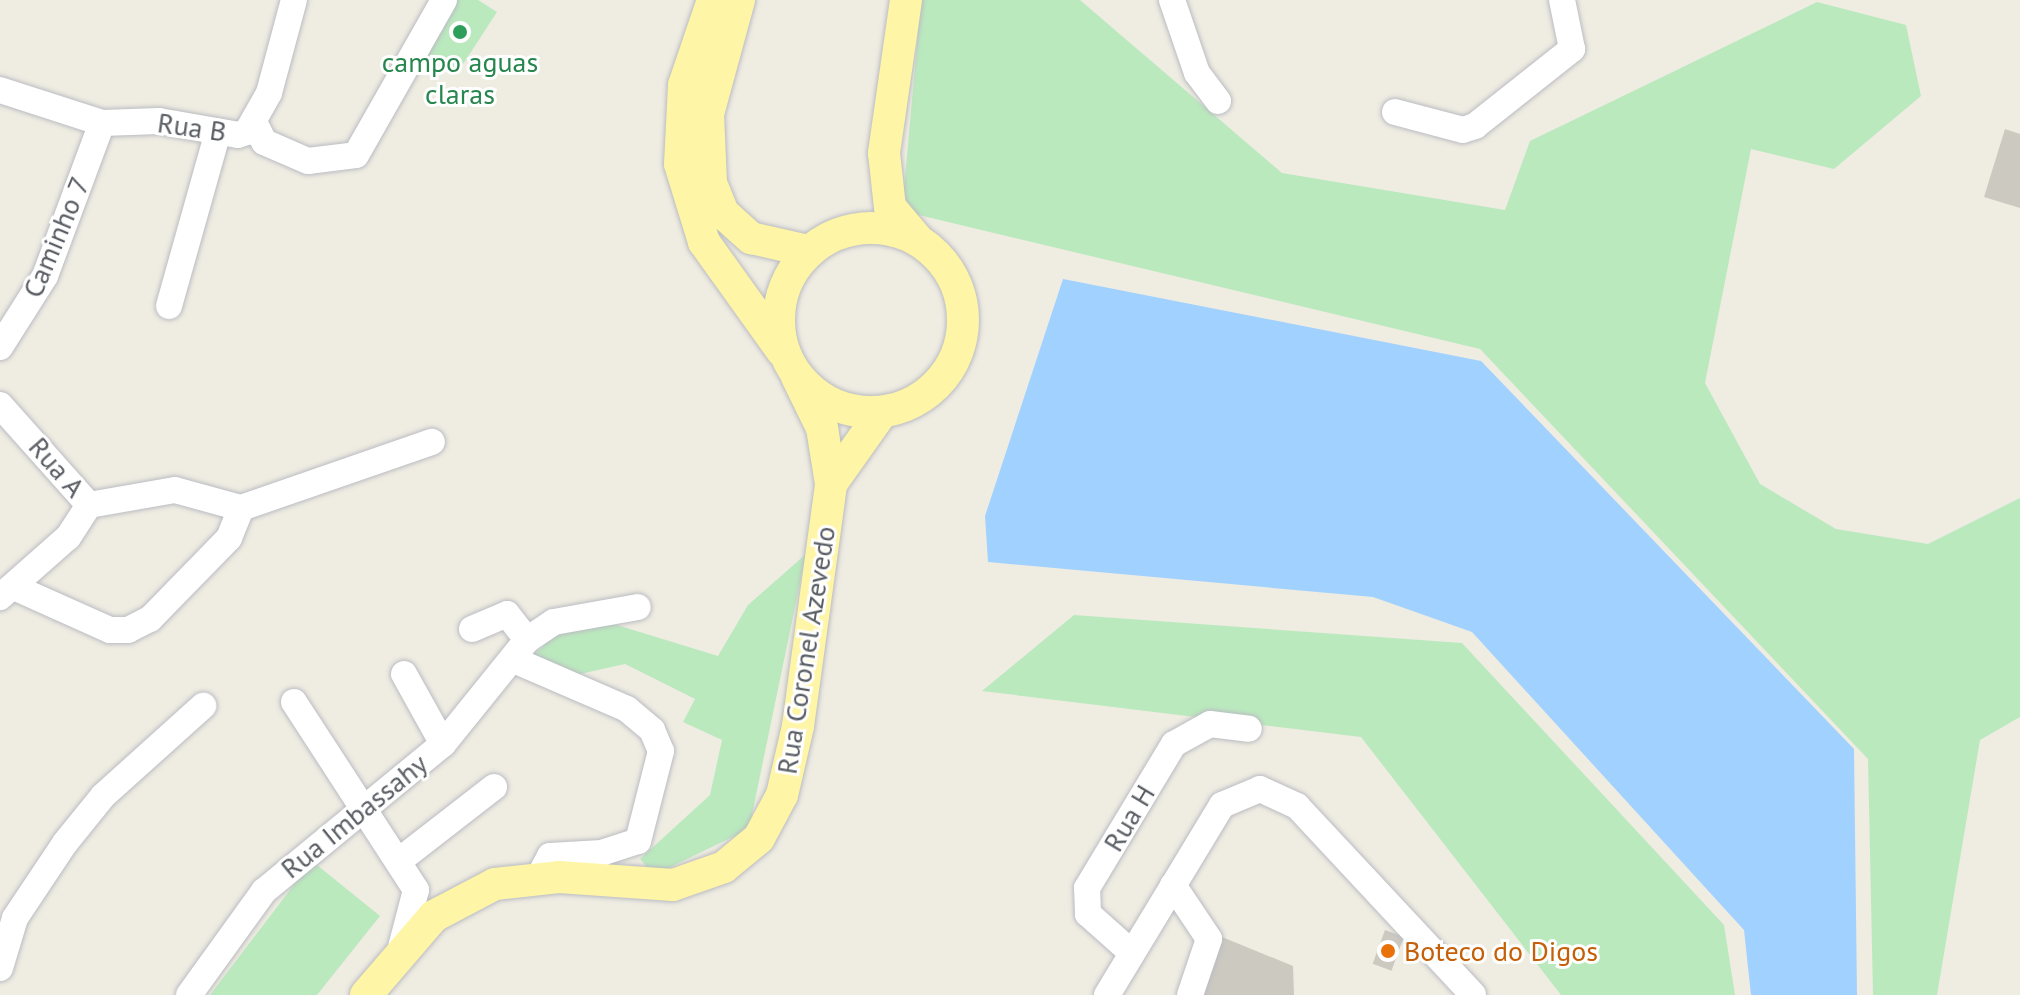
<!DOCTYPE html>
<style>
body{margin:0}
#map{position:relative;width:2020px;height:995px;overflow:hidden;background:#efece2;font-family:"PT Sans",sans-serif}
div>[style]{position:absolute}
[style*='--x']{left:calc(var(--x)*1px);top:calc(var(--y)*1px);width:calc(var(--w)*1px);rotate:calc(var(--a)*1deg)}
.green>*{inset:0;background:#bbe9be}
.water>*{inset:0;background:#a1d1ff}
.building>*{inset:0;background:#ccc9c1;transform-origin:0 0}
.roads{filter:drop-shadow(0 0 2px #babcc2) drop-shadow(0 0 2px #babcc2)}
.minor>*{height:26px;margin:-13px;padding:0 13px;transform-origin:13px;border-radius:13px;background:#fff}
.major>*{height:32px;margin:-16px;padding:0 16px;transform-origin:16px;border-radius:16px;background:#fff5a6}
.major>.ring{margin:-16px;padding:0;box-sizing:content-box;background:none;border:32px solid #fff5a6;border-radius:50%}
.dots>*{width:22px;height:22px;translate:-50% -50%;box-sizing:border-box;border:4px solid #fff;border-radius:50%}
span{translate:-50% -50%;white-space:nowrap;text-align:center;line-height:1.15;-webkit-text-stroke:6px #fff;paint-order:stroke}
.leisure-label{font-size:28px;color:#27864d}
.street-label{font-size:28px;color:#5a5e64}
.food-label{font-size:28px;color:#c56008}
.left{translate:0 -50%;text-align:left}
</style>
<div id="map">
<div class="green">
<i style="clip-path:polygon(455px 0,478px 0,497px 12px,456px 75px,424px 53px)"></i>
<i style="clip-path:polygon(921px 0,1080px 0,1282px 173px,1505px 210px,1530px 141px,1817px 2px,1906px 25px,1921px 96px,1834px 169px,1751px 149px,1705px 383px,1760px 484px,1836px 529px,1928px 544px,2020px 498px,2020px 717px,1980px 740px,1937px 995px,1873px 995px,1868px 759px,1480px 349px,902px 211px)"></i>
<i style="clip-path:polygon(806px 554px,749px 829px,654px 875px,640px 859px,710px 795px,722px 740px,683px 722px,695px 699px,625px 664px,580px 674px,530px 659px,566px 624px,617px 625px,718px 656px,748px 605px)"></i>
<i style="clip-path:polygon(1074px 615px,1462px 643px,1724px 925px,1735px 995px,1561px 995px,1361px 737px,982px 691px)"></i>
<i style="clip-path:polygon(312px 861px,380px 916px,317px 995px,210px 995px)"></i>
</div>
<div class="water">
<i style="clip-path:polygon(1063px 279px,1481px 361px,1854px 749px,1857px 995px,1751px 995px,1744px 930px,1472px 632px,1373px 597px,988px 562px,985px 516px)"></i>
</div>
<div class="building">
<i style="clip-path:polygon(2005px 129px,2020px 134px,2020px 208px,1984px 197px)"></i>
<i style="left:1385px;top:930px;width:20px;height:36px;rotate:20deg"></i>
<i style="clip-path:polygon(1222px 937px,1293px 966px,1294px 995px,1198px 995px)"></i>
</div>
<div class="roads">
<div class="minor">
<i style="--x:1172;--y:0;--w:77;--a:71.1"></i>
<i style="--x:1197;--y:73;--w:35;--a:53"></i>
<i style="--x:0;--y:90;--w:107;--a:17.9"></i>
<i style="--x:102;--y:123;--w:57;--a:-2"></i>
<i style="--x:159;--y:121;--w:80;--a:10"></i>
<i style="--x:238;--y:135;--w:9;--a:-18"></i>
<i style="--x:247;--y:132;--w:45;--a:-60.6"></i>
<i style="--x:269;--y:93;--w:96;--a:-75"></i>
<i style="--x:1395;--y:112;--w:70;--a:14.8"></i>
<i style="--x:1463;--y:130;--w:13;--a:-18"></i>
<i style="--x:1475;--y:126;--w:124;--a:-38.4"></i>
<i style="--x:1572;--y:49;--w:50;--a:-101.5"></i>
<i style="--x:254;--y:122;--w:22;--a:63"></i>
<i style="--x:264;--y:142;--w:48;--a:23.4"></i>
<i style="--x:308;--y:161;--w:48;--a:-7.1"></i>
<i style="--x:356;--y:155;--w:178;--a:-60.4"></i>
<i style="--x:169;--y:306;--w:181;--a:-74.3"></i>
<i style="--x:0;--y:347;--w:84;--a:-57.6"></i>
<i style="--x:45;--y:276;--w:163;--a:-69.6"></i>
<i style="--x:0;--y:405;--w:134;--a:48.3"></i>
<i style="--x:89;--y:505;--w:38;--a:123"></i>
<i style="--x:68;--y:537;--w:91;--a:138.6"></i>
<i style="--x:89;--y:505;--w:87;--a:-9.9"></i>
<i style="--x:175;--y:490;--w:68;--a:15.3"></i>
<i style="--x:241;--y:508;--w:202;--a:-19.1"></i>
<i style="--x:16;--y:588;--w:103;--a:24.1"></i>
<i style="--x:110;--y:630;--w:18;--a:0"></i>
<i style="--x:128;--y:630;--w:25;--a:-27"></i>
<i style="--x:150;--y:619;--w:113;--a:-45.7"></i>
<i style="--x:229;--y:538;--w:32;--a:-68"></i>
<i style="--x:472;--y:629;--w:38;--a:-23"></i>
<i style="--x:507;--y:614;--w:33;--a:52"></i>
<i style="--x:514;--y:660;--w:123;--a:23.4"></i>
<i style="--x:627;--y:709;--w:33;--a:40"></i>
<i style="--x:652;--y:730;--w:23;--a:67"></i>
<i style="--x:661;--y:751;--w:93;--a:104.3"></i>
<i style="--x:638;--y:841;--w:38;--a:162"></i>
<i style="--x:602;--y:853;--w:52;--a:176.7"></i>
<i style="--x:550;--y:856;--w:24;--a:118"></i>
<i style="--x:404;--y:674;--w:80;--a:60.9"></i>
<i style="--x:294;--y:702;--w:224;--a:57"></i>
<i style="--x:416;--y:890;--w:63;--a:104.7"></i>
<i style="--x:400;--y:860;--w:119;--a:-37.8"></i>
<i style="--x:1173;--y:885;--w:65;--a:56.3"></i>
<i style="--x:1209;--y:939;--w:59;--a:108.7"></i>
<i style="--x:1132;--y:953;--w:59;--a:-138.4"></i>
<i style="--x:1088;--y:914;--w:26;--a:-92"></i>
<i style="--x:1087;--y:888;--w:168;--a:-58.9"></i>
<i style="--x:1174;--y:744;--w:41;--a:-29.1"></i>
<i style="--x:1210;--y:724;--w:39;--a:7"></i>
<i style="--x:0;--y:968;--w:52;--a:-73.3"></i>
<i style="--x:15;--y:918;--w:90;--a:-56.3"></i>
<i style="--x:65;--y:843;--w:60;--a:-51"></i>
<i style="--x:103;--y:796;--w:135;--a:-42"></i>
<i style="--x:189;--y:995;--w:128;--a:-54.2"></i>
<i style="--x:264;--y:891;--w:232;--a:-39.4"></i>
<i style="--x:443;--y:744;--w:134;--a:-51.1"></i>
<i style="--x:527;--y:640;--w:32;--a:-34"></i>
<i style="--x:554;--y:622;--w:85;--a:-10.1"></i>
<i style="--x:1107;--y:995;--w:222;--a:-58.8"></i>
<i style="--x:1222;--y:805;--w:41;--a:-22.8"></i>
<i style="--x:1260;--y:789;--w:41;--a:24.7"></i>
<i style="--x:1297;--y:806;--w:258;--a:47"></i>
</div>
<div class="major">
<i style="--x:713;--y:0;--w:90;--a:108.8"></i>
<i style="--x:684;--y:85;--w:79;--a:92.9"></i>
<i style="--x:680;--y:164;--w:82;--a:72.9"></i>
<i style="--x:704;--y:242;--w:134;--a:54.4"></i>
<i style="--x:739;--y:0;--w:118;--a:105.2"></i>
<i style="--x:708;--y:114;--w:69;--a:87.5"></i>
<i style="--x:711;--y:183;--w:32;--a:68"></i>
<i style="--x:723;--y:213;--w:38;--a:42"></i>
<i style="--x:751;--y:238;--w:58;--a:12.8"></i>
<i style="--x:906;--y:0;--w:155;--a:98.2"></i>
<i style="--x:884;--y:153;--w:54;--a:83.7"></i>
<i style="--x:890;--y:207;--w:42;--a:49.8"></i>
<i class="ring" style="left:779px;top:228px;width:152px;height:152px"></i>
<i style="--x:831;--y:484;--w:88;--a:-54.7"></i>
<i style="--x:366;--y:995;--w:104;--a:-49.3"></i>
<i style="--x:434;--y:916;--w:69;--a:-27.7"></i>
<i style="--x:495;--y:884;--w:64;--a:-6.2"></i>
<i style="--x:559;--y:877;--w:114;--a:4"></i>
<i style="--x:673;--y:885;--w:54;--a:-19.4"></i>
<i style="--x:724;--y:867;--w:45;--a:-39.6"></i>
<i style="--x:759;--y:838;--w:49;--a:-61.9"></i>
<i style="--x:782;--y:795;--w:71;--a:-76.9"></i>
<i style="--x:798;--y:726;--w:244;--a:-82.2"></i>
<i style="--x:831;--y:484;--w:57;--a:-99.1"></i>
<i style="--x:822;--y:428;--w:57;--a:-116.1"></i>
</div>
</div>
<div class="dots">
<i style="left:460px;top:32px;background:#2e9e5b"></i>
<i style="left:1388px;top:951px;background:#e8710a"></i>
</div>
<div class="leisure-label">
<span style="left:460px;top:78px">campo aguas<br>claras</span>
</div>
<div class="street-label">
<span style="left:192px;top:127px;rotate:8deg">Rua B</span>
<span style="left:56px;top:237px;rotate:-67deg">Caminho 7</span>
<span style="left:57px;top:467px;rotate:49deg">Rua A</span>
<span style="left:806px;top:650px;rotate:-81deg">Rua Coronel Azevedo</span>
<span style="left:354px;top:816px;rotate:-39deg">Rua Imbassahy</span>
<span style="left:1129px;top:818px;rotate:-59deg">Rua H</span>
</div>
<div class="food-label">
<span class="left" style="left:1404px;top:951px">Boteco do Digos</span>
</div>
</div>
